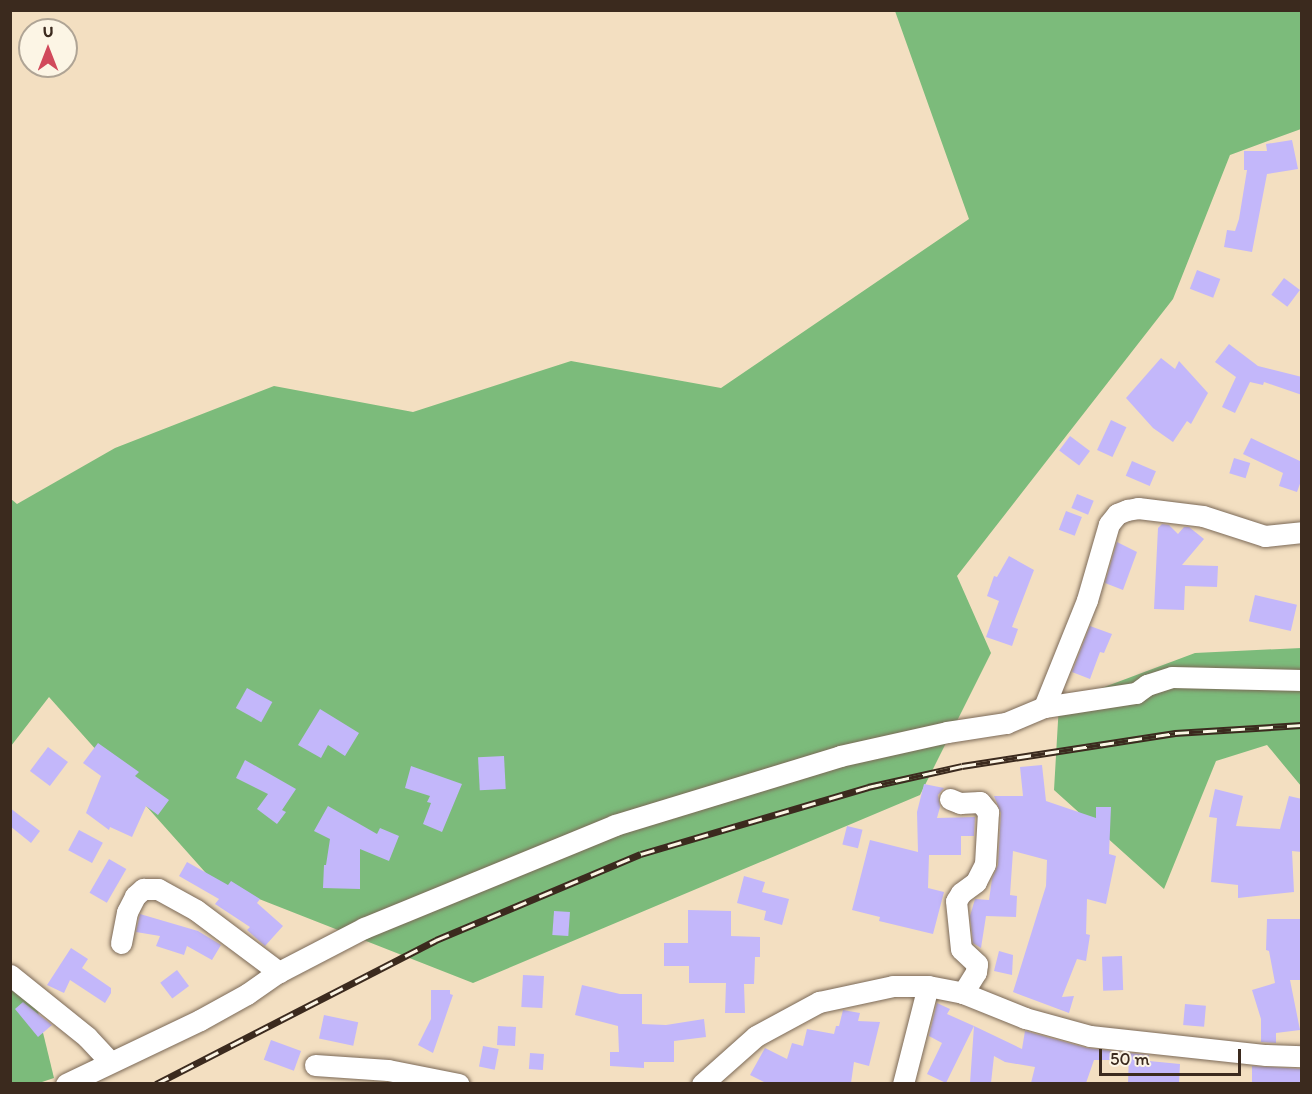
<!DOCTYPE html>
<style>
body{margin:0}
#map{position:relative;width:1312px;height:1094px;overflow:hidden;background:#f3dfc1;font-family:Itim,sans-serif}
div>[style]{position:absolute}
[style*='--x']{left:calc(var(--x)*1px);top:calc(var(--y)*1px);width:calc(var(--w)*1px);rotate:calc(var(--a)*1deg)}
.forest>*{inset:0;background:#7cbb7b}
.building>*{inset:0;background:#c3b7fa;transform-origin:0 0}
.roads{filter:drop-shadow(0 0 2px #7b6957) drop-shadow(0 0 2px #7b6957)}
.street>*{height:21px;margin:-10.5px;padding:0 10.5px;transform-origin:10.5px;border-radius:10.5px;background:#fff}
.rail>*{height:7px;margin-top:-3.5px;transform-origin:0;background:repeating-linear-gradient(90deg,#fcf5e5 0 14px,#3b2a1e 0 28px);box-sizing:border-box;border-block:2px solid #3b2a1e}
span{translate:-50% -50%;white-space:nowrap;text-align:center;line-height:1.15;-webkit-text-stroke:6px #fcf5e5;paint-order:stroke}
.frame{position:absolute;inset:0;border:12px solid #3b2a1e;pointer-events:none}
.north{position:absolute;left:18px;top:18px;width:60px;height:60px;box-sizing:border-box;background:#fcf5e5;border:2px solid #afa495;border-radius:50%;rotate:0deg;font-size:16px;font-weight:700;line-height:24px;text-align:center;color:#3b2a1e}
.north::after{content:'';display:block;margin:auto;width:21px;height:27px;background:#d1495b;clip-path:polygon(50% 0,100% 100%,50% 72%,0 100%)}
.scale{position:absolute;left:1099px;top:1049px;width:142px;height:27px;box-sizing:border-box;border:3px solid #3b2a1e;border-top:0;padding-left:8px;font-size:18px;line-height:21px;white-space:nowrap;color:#3b2a1e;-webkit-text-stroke:4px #fcf5e5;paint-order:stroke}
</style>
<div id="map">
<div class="forest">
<i style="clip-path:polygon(895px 11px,1301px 11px,1301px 129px,1230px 155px,1173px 299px,957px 576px,991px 653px,920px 795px,473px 983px,213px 881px,49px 697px,11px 746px,11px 499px,17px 504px,115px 448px,274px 386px,413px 412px,571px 361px,721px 388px,969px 219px)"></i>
<i style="clip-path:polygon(1301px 648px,1301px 786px,1267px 745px,1216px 761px,1164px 889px,1054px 790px,1059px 704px,1195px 653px)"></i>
<i style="clip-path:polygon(10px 980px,38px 1012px,54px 1078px,39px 1083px,11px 1083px)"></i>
</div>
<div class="building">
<i style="clip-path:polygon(1292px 140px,1298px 169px,1267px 174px,1252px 252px,1224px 247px,1227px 230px,1235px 231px,1239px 219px,1247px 170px,1244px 170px,1244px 151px,1267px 151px,1266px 144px)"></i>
<i style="left:1197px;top:270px;width:25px;height:20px;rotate:21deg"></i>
<i style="left:1284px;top:278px;width:20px;height:21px;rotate:37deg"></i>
<i style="clip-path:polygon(1229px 344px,1258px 366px,1302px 377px,1302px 395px,1264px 382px,1263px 385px,1250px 382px,1235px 413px,1222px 407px,1236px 377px,1215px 362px)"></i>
<i style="clip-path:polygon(1161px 358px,1175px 369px,1179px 361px,1208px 393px,1191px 424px,1187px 421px,1173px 442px,1153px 428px,1126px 398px)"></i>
<i style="left:1111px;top:420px;width:17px;height:33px;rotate:25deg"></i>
<i style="left:1070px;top:436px;width:25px;height:18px;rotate:37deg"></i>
<i style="clip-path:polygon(1251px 438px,1302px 462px,1302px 478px,1297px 492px,1279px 486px,1283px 473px,1243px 454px)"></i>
<i style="left:1234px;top:458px;width:17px;height:16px;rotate:17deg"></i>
<i style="left:1132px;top:461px;width:26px;height:16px;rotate:23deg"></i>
<i style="left:1077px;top:494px;width:18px;height:15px;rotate:22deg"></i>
<i style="left:1066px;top:511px;width:17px;height:20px;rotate:21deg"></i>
<i style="clip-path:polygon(1162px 524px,1169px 525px,1178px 534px,1184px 527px,1189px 527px,1204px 539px,1182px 565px,1218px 566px,1217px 587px,1185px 586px,1184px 610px,1154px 609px,1158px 528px)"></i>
<i style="clip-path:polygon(1117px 542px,1137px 552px,1123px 590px,1105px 583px)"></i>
<i style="clip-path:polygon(1009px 556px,1034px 570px,1012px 627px,1018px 629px,1012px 646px,986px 637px,999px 601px,987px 596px,994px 576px,997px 577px)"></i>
<i style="left:1255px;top:595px;width:43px;height:27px;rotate:13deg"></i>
<i style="clip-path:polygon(1090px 626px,1112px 634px,1104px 653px,1100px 652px,1090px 679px,1072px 672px)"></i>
<i style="left:247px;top:688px;width:29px;height:23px;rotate:29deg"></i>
<i style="clip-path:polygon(320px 709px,359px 733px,345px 756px,328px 745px,321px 758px,298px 745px)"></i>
<i style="clip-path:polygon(98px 743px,139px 772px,135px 776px,169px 800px,158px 815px,146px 806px,132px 837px,110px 827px,109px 830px,86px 813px,101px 776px,83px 763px)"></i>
<i style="left:48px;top:747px;width:25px;height:30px;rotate:37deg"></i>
<i style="left:504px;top:756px;width:33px;height:26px;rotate:87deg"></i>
<i style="clip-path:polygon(245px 760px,296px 789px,282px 810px,286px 812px,277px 824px,257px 809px,268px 794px,236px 778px)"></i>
<i style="clip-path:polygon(1042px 765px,1046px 801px,1096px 818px,1096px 807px,1111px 807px,1109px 854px,1116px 856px,1106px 904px,1087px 899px,1086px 934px,1090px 935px,1086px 961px,1077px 959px,1062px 997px,1074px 996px,1069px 1013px,1013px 992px,1046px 886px,1047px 860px,1013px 851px,1010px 895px,1017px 896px,1016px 917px,986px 916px,981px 948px,973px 943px,970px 916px,975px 899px,989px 900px,992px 879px,998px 865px,1001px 813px,994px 796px,1023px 796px,1020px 767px)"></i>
<i style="clip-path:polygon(411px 766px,462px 784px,442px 832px,423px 824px,431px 803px,427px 802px,430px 796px,405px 788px)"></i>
<i style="clip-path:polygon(924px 784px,944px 788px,938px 795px,940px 807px,937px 818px,975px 817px,974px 836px,961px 836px,961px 855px,929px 855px,928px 888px,944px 892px,933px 934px,879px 921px,880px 917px,852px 910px,870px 840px,918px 852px,917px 812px)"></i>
<i style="clip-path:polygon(1215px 789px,1243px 796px,1236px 826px,1280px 829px,1289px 796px,1302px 799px,1302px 852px,1292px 851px,1294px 892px,1238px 898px,1238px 885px,1211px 882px,1217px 818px,1209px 817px)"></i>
<i style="clip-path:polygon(328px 806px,377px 834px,380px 828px,399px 836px,389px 861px,360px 849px,360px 889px,323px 888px,324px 865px,326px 865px,330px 839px,314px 831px)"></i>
<i style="clip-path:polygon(10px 808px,40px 831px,31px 843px,10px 826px)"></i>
<i style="left:847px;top:826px;width:16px;height:19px;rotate:14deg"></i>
<i style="left:79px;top:830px;width:27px;height:23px;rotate:28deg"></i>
<i style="left:109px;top:859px;width:20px;height:39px;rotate:30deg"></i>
<i style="clip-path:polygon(187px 862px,228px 885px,231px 881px,260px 899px,257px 903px,283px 926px,265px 946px,247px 930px,250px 927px,215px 904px,219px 899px,179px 876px)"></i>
<i style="clip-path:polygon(744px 876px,765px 882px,762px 892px,789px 899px,782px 925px,764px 920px,766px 911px,737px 903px)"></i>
<i style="clip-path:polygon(688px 910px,731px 911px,731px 936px,760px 937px,760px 957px,755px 957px,754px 984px,744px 984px,745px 1013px,725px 1013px,726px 983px,689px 983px,689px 966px,664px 966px,664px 943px,688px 943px)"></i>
<i style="left:554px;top:911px;width:16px;height:24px;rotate:4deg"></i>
<i style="clip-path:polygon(140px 914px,198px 931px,221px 945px,212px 960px,187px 946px,184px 955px,156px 946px,160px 936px,136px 932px)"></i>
<i style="clip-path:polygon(1267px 919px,1302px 919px,1302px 980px,1290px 980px,1300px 1030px,1276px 1033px,1276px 1043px,1261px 1042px,1261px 1019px,1252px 990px,1275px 983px,1269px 951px,1266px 950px)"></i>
<i style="clip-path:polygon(71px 948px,88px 959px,82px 968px,111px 988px,111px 993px,105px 1003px,70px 980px,64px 993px,47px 985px)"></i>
<i style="clip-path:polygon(999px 951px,1013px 955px,1012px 975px,994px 971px)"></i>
<i style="left:1122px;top:956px;width:34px;height:20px;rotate:88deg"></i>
<i style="left:177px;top:970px;width:20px;height:21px;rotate:53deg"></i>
<i style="left:523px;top:975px;width:21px;height:32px;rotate:3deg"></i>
<i style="clip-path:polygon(582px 985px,620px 994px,642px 994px,642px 1024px,666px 1025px,704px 1019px,706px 1037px,674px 1041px,674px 1062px,644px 1062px,644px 1068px,610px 1066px,610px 1052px,619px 1052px,618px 1026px,575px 1015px)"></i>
<i style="clip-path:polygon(431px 990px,450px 990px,450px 994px,453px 995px,433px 1053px,418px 1045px,431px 1019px)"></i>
<i style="clip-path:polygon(23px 1002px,52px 1025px,38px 1037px,15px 1009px)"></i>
<i style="clip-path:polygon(937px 1003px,950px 1009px,947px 1014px,974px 1026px,946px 1083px,927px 1074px,942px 1043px,929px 1036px)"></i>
<i style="left:1185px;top:1004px;width:21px;height:21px;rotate:5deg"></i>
<i style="clip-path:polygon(843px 1010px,860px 1013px,858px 1021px,880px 1022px,869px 1066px,854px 1062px,851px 1083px,766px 1083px,750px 1075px,765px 1048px,787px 1059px,792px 1043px,803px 1046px,807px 1029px,834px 1034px,836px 1026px,839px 1026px)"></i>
<i style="left:324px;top:1015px;width:35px;height:24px;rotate:12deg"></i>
<i style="left:498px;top:1026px;width:18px;height:19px;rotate:3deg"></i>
<i style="clip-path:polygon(974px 1026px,1022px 1049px,1025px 1031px,1087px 1048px,1120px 1052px,1120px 1060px,1094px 1060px,1086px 1083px,1031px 1083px,1035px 1067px,1005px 1062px,994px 1056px,991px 1083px,970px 1083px)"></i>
<i style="left:271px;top:1040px;width:32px;height:21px;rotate:20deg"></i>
<i style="left:483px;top:1046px;width:16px;height:21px;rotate:11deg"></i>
<i style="left:530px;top:1053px;width:14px;height:16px;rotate:4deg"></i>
<i style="clip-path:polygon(1129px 1053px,1149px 1055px,1149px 1061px,1180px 1064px,1179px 1083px,1128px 1083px)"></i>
<i style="clip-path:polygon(1252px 1066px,1302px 1069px,1302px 1083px,1252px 1083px)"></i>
</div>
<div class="roads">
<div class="street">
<i style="--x:1044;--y:707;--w:93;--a:-8.7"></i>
<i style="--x:1136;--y:693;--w:14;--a:-36"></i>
<i style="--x:1147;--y:685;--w:26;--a:-18"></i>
<i style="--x:1172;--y:677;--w:130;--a:1.3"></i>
<i style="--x:950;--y:799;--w:11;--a:22"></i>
<i style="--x:960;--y:803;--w:20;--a:-3"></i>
<i style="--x:980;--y:802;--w:13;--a:51"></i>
<i style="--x:988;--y:812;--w:52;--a:93.3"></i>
<i style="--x:985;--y:864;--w:20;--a:117"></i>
<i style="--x:976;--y:882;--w:19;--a:144"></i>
<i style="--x:961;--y:893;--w:9;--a:122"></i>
<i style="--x:956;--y:901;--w:48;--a:84.1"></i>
<i style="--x:961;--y:949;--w:22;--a:43"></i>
<i style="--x:977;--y:964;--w:8;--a:97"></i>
<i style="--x:976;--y:972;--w:25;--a:122"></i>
<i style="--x:121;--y:943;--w:32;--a:-79"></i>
<i style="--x:127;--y:912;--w:18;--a:-63"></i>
<i style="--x:135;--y:896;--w:11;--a:-41"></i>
<i style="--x:143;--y:889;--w:15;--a:0"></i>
<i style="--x:158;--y:889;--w:43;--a:28.9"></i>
<i style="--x:196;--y:910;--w:104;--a:36.8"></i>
<i style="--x:10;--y:975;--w:99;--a:38.8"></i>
<i style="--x:87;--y:1037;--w:34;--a:47"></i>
<i style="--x:315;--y:1065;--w:73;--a:3.9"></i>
<i style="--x:388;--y:1070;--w:72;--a:11.2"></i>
<i style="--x:66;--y:1084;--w:148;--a:-25.5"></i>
<i style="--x:200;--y:1020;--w:54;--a:-29"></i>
<i style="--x:247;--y:994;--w:39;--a:-35"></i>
<i style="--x:279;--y:972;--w:96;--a:-27.4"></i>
<i style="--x:364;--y:928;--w:271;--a:-22.3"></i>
<i style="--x:615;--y:825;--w:235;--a:-17"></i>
<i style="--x:840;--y:756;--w:110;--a:-12.6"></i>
<i style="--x:947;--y:732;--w:60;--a:-8.7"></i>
<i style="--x:1006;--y:723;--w:41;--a:-22.8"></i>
<i style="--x:1044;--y:707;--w:115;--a:-68.1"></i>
<i style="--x:1087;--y:600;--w:79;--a:-73.9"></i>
<i style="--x:1109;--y:524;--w:13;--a:-51"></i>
<i style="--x:1117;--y:514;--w:11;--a:-22"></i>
<i style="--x:1127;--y:510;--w:11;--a:-10"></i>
<i style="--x:1138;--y:508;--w:65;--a:7"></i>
<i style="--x:1203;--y:516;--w:65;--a:17.9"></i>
<i style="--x:1265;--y:536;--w:37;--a:-6"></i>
<i style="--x:702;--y:1084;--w:72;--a:-41.6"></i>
<i style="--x:756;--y:1036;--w:72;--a:-28.4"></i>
<i style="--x:819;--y:1002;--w:76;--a:-12.2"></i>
<i style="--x:893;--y:986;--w:35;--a:0"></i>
<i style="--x:928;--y:986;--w:36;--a:11"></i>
<i style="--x:963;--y:993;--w:67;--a:22"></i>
<i style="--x:1025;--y:1018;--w:67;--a:15.5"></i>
<i style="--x:1090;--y:1036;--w:177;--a:6.2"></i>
<i style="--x:1266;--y:1055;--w:36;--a:2"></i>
<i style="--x:903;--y:1084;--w:101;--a:-75.7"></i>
</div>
</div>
<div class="rail">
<i style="--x:156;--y:1084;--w:315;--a:-27.2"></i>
<i style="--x:436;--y:940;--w:222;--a:-22.8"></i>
<i style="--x:641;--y:854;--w:237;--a:-16.4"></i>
<i style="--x:868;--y:787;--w:96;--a:-12.6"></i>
<i style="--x:962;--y:766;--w:216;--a:-8.8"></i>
<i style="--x:1175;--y:733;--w:127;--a:-3.6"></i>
</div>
<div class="frame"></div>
<div class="north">U</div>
<div class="scale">50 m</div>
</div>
